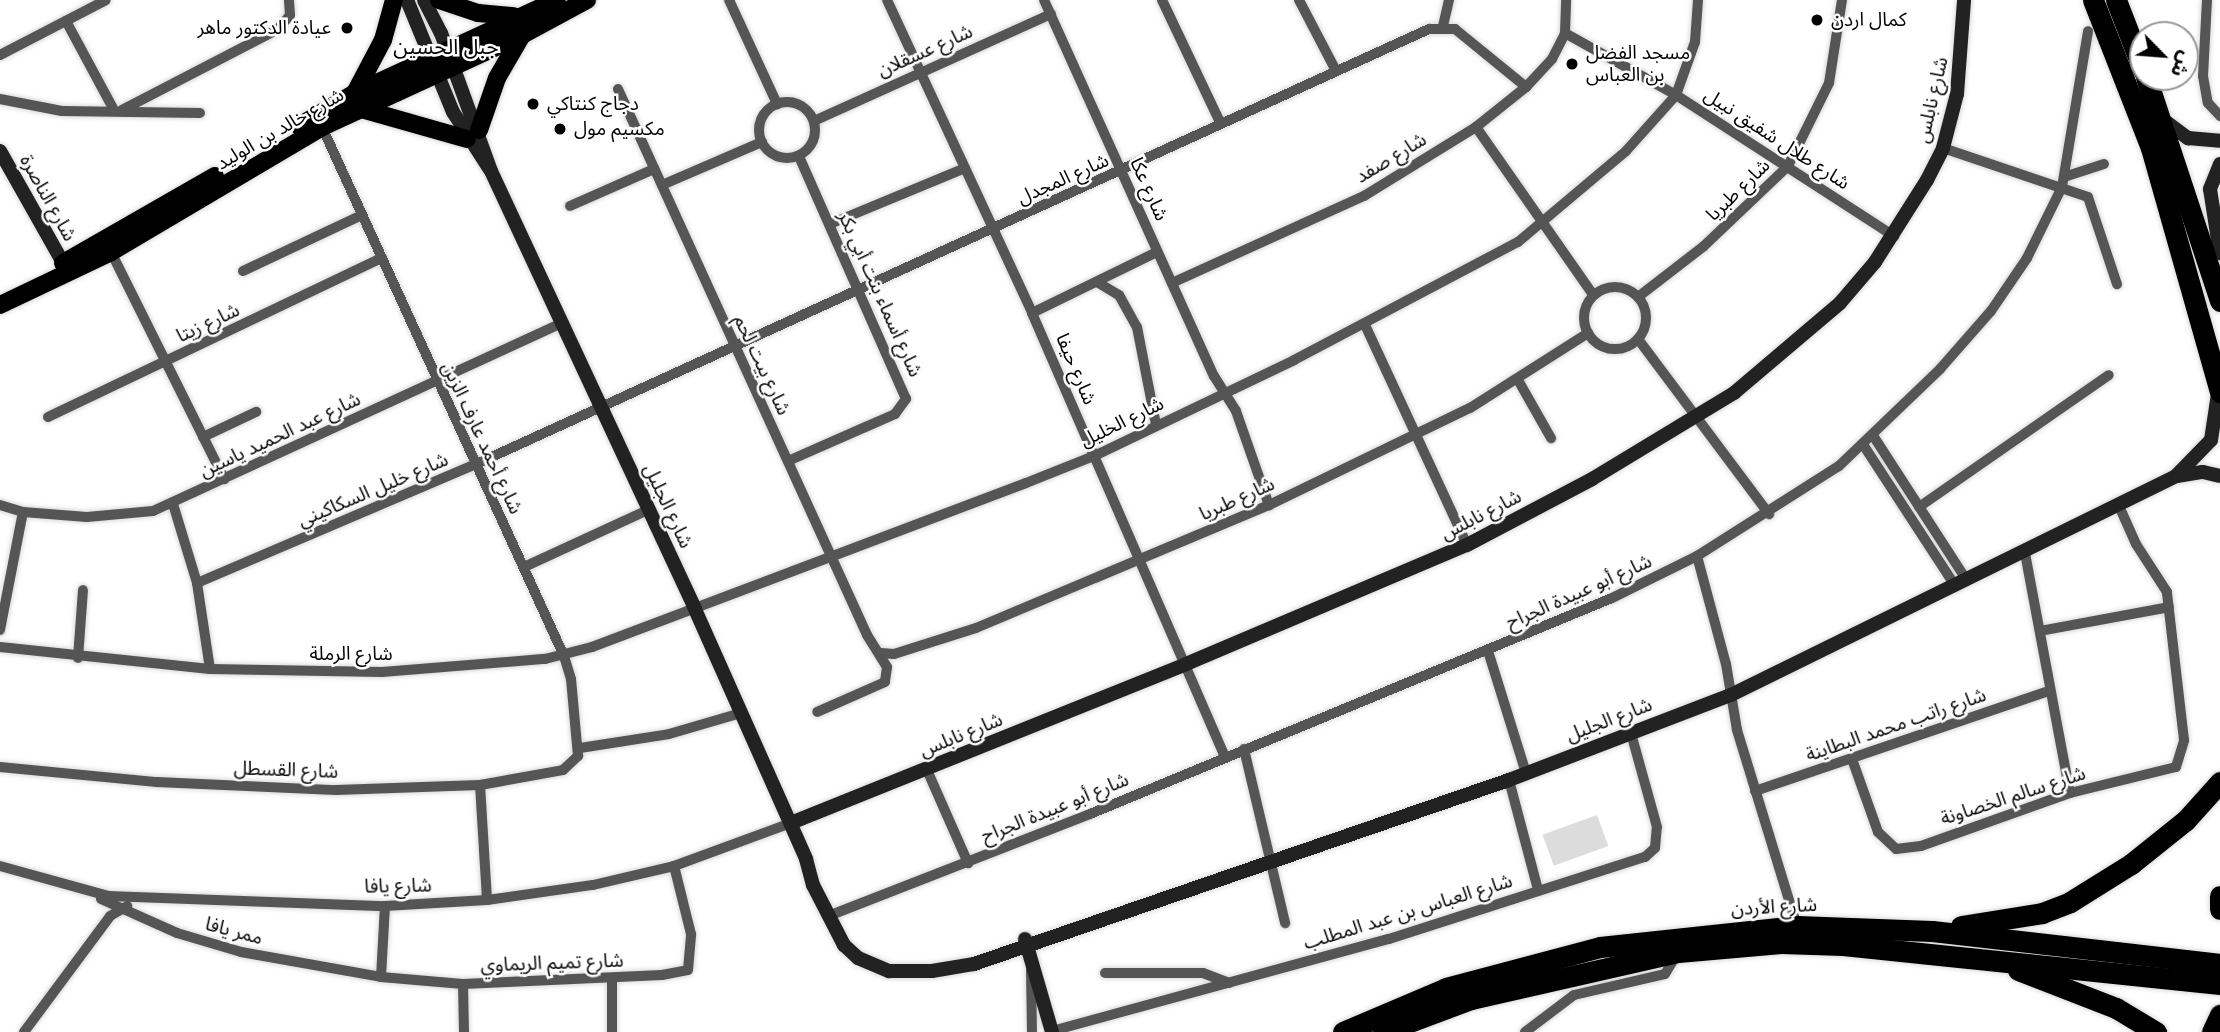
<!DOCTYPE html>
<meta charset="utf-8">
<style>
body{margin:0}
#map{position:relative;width:2220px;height:1032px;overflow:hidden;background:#fff;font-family:"DM Sans","Noto Sans Arabic",sans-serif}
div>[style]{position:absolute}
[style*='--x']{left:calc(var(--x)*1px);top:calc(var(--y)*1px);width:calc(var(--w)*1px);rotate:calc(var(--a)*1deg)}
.green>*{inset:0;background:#dcdcdc;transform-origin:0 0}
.roads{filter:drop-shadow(0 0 2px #dbdbdb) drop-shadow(0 0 2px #dbdbdb)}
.street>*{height:10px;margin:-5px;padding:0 5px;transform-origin:5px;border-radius:5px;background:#555}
.street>.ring{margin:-5px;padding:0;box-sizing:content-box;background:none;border:10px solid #555;border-radius:50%}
.secondary>*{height:14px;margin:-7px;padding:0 7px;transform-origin:7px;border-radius:7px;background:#222}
.primary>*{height:18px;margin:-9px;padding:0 9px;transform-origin:9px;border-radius:9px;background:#000}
.highway>*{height:21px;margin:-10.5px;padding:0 10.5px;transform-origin:10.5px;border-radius:10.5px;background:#000}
.dots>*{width:19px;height:19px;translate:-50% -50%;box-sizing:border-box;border:4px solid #fff;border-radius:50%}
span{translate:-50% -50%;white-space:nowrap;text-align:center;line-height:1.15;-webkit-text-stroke:5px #fff;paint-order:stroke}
.poi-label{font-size:19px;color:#000}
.left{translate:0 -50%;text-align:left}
.right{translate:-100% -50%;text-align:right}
.street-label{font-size:19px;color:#000}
.neighbourhood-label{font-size:21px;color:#000}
.north{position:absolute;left:2129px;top:21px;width:70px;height:70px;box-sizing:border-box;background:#fff;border:2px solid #999;border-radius:50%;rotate:115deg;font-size:19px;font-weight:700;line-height:28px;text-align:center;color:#000}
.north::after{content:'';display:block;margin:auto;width:24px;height:32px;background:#000;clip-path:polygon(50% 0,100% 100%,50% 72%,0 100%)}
</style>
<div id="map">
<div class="green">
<i style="left:1597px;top:815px;width:33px;height:58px;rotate:70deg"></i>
</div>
<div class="roads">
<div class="street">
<i style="--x:729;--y:0;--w:115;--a:65.2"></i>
<i style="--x:887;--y:0;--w:345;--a:65.1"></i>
<i style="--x:1032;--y:313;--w:483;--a:66.5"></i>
<i style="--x:1044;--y:0;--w:413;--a:65.7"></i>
<i style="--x:1214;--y:376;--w:41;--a:57.8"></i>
<i style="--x:1236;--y:411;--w:100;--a:70.7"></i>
<i style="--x:1162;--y:0;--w:137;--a:64.6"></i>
<i style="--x:1299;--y:0;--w:78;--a:62.4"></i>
<i style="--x:2207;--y:0;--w:76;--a:93"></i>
<i style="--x:2203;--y:76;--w:27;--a:80"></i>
<i style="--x:2208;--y:103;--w:18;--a:47"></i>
<i style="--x:66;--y:21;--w:101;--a:61.7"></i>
<i style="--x:1443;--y:26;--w:27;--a:-77"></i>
<i style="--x:1565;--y:33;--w:127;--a:29.2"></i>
<i style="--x:1676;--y:95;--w:260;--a:32.9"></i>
<i style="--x:0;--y:55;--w:119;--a:-27.4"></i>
<i style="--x:618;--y:89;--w:600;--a:65.48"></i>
<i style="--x:867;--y:635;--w:38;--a:58"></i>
<i style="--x:887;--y:667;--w:15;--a:98"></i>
<i style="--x:885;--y:682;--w:74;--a:156.2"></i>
<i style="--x:0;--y:99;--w:63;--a:11"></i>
<i style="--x:62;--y:111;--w:138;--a:0.8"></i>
<i class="ring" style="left:759px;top:102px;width:46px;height:46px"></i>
<i style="--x:122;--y:110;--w:176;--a:-27.4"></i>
<i style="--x:278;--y:29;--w:18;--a:-49"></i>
<i style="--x:290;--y:15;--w:15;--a:-94"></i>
<i style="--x:814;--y:121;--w:260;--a:-24.3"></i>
<i style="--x:1476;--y:127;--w:205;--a:55.1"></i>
<i style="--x:1943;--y:148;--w:153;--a:18.7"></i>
<i style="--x:2088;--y:197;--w:92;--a:71.6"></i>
<i style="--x:2064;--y:177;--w:42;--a:-18"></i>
<i style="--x:662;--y:185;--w:109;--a:-23.3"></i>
<i style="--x:570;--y:206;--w:92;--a:-23.8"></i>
<i style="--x:830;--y:224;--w:146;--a:-22.5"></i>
<i style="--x:111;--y:252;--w:254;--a:63.5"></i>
<i style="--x:243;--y:271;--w:132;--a:-25.2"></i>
<i style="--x:1097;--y:282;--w:26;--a:31"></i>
<i style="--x:1119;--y:295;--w:37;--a:61"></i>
<i style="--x:1137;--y:327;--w:100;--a:79"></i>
<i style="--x:1172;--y:283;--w:211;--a:-24.4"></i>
<i style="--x:1364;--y:196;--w:132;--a:-31.6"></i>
<i style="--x:1476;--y:127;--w:64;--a:-38.7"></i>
<i style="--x:1526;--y:87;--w:38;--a:-47"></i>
<i style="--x:1552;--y:59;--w:29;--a:-63"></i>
<i style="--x:1565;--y:33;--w:33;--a:-88"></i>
<i class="ring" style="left:1584px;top:287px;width:52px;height:52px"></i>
<i style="--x:1638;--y:297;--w:83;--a:-37.7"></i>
<i style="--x:1704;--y:246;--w:116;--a:-43.6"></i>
<i style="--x:1788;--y:166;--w:93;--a:-63.7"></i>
<i style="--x:1829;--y:83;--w:84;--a:-81.1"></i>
<i style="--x:1032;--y:313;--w:139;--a:-26"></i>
<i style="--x:1365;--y:325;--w:242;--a:65.1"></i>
<i style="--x:1638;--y:339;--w:219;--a:53.2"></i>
<i style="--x:1518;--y:380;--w:67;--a:60.4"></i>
<i style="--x:48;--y:417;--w:370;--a:-25.5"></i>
<i style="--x:203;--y:437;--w:59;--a:-25.3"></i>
<i style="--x:1874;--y:437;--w:169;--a:57.1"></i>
<i style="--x:1864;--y:446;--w:165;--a:56.9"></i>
<i style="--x:788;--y:461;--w:117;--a:-23.7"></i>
<i style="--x:895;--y:414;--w:19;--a:-54"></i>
<i style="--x:906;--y:399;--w:266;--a:-113.8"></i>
<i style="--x:173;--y:504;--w:83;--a:73.1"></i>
<i style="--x:197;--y:583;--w:87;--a:81.4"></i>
<i style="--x:0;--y:505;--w:24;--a:17"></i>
<i style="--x:23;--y:512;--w:64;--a:4.5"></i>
<i style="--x:87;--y:517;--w:66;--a:-5.2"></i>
<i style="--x:153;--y:511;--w:450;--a:-24.7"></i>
<i style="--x:1919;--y:507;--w:231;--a:-34.8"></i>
<i style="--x:2025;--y:553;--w:244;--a:79.4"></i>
<i style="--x:1697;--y:556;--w:112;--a:75"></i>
<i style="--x:1726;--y:664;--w:67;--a:80.5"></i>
<i style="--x:1737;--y:730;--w:205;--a:73"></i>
<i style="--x:524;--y:567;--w:136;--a:-24.7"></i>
<i style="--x:197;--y:583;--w:301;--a:-23.1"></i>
<i style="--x:474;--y:465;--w:1050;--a:-24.54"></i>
<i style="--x:1429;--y:29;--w:26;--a:0"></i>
<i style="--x:1455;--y:29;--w:92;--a:39.2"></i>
<i style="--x:0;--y:630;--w:120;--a:-79"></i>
<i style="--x:2040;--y:631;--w:131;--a:-10.5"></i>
<i style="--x:0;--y:647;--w:211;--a:6"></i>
<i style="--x:210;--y:669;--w:172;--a:1"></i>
<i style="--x:382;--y:672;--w:164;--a:-4.6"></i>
<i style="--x:545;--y:659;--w:49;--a:-14.3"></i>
<i style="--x:592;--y:647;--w:464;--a:-20.7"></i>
<i style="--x:1026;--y:483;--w:73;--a:-21.7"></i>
<i style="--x:1094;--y:456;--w:222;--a:-25.6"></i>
<i style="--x:1294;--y:360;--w:253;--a:-27.8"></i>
<i style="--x:1518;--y:242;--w:141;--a:-40.1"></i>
<i style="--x:1626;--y:151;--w:75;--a:-48.2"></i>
<i style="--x:1676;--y:95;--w:56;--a:-70.3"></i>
<i style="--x:1695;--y:42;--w:42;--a:-85.9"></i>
<i style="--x:1488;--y:651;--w:128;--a:72.7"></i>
<i style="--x:881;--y:653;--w:13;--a:4"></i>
<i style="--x:894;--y:654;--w:86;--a:-17.6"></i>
<i style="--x:976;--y:628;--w:318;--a:-22.8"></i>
<i style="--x:1269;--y:505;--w:223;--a:-25.8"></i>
<i style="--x:1470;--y:408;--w:140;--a:-32.4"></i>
<i style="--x:78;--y:658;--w:68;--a:-85.8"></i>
<i style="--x:580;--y:748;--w:90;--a:-8.9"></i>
<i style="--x:669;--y:734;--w:75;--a:-16.3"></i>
<i style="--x:1244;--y:749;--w:179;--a:76.7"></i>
<i style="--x:1852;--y:759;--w:77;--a:70.4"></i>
<i style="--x:1878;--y:832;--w:25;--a:43"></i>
<i style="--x:1896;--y:849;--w:25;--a:-7"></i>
<i style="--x:1921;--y:846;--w:158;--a:-19.6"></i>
<i style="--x:2070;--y:793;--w:109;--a:-13.8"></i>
<i style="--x:2176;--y:767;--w:28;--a:-73"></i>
<i style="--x:2184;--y:740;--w:149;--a:-96.6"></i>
<i style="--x:2167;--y:592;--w:57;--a:-122.9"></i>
<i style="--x:2136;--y:544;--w:42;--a:-114.1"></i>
<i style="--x:0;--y:767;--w:158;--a:5.5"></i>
<i style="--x:157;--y:782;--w:179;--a:2.6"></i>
<i style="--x:336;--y:790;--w:144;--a:-2"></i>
<i style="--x:480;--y:785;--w:84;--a:-10.2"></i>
<i style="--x:563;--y:770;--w:21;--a:-43"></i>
<i style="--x:578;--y:756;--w:77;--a:-95.2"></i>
<i style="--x:571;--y:679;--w:24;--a:-107"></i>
<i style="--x:564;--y:656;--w:582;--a:-114.58"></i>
<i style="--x:927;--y:770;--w:102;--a:66.2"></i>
<i style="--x:1509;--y:780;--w:114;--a:75.2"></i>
<i style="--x:480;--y:785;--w:115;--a:86.5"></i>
<i style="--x:1755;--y:791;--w:311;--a:-18.8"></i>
<i style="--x:0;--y:866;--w:112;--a:15.5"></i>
<i style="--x:108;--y:896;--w:277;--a:2.1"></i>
<i style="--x:385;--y:906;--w:102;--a:-3.4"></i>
<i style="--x:487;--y:900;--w:107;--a:-8.1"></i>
<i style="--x:593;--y:885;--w:83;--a:-13.2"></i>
<i style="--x:674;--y:866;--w:125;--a:-20.2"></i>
<i style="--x:101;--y:899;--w:83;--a:24.1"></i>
<i style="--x:177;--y:933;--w:67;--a:16.5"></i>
<i style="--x:241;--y:952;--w:142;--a:10.1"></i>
<i style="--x:381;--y:977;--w:82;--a:4.9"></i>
<i style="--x:463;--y:984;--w:199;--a:-2.6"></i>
<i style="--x:662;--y:975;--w:26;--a:-11"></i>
<i style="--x:688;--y:970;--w:36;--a:-85"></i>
<i style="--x:691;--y:934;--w:70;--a:-104"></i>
<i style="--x:836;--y:913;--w:273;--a:-21.3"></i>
<i style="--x:1090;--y:814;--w:565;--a:-22.48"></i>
<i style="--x:1612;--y:598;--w:95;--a:-26.3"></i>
<i style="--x:1697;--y:556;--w:168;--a:-32.4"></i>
<i style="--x:1839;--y:466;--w:140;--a:-43.8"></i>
<i style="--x:1940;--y:369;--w:77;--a:-48.7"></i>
<i style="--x:1991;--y:311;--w:64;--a:-55.8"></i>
<i style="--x:2027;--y:258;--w:79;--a:-63.8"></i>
<i style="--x:2062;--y:187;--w:158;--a:-80.5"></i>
<i style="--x:1031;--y:970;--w:62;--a:89.1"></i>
<i style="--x:1105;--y:973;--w:98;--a:0"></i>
<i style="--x:1203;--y:973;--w:28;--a:21"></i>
<i style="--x:381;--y:977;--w:71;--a:-86.8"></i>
<i style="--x:612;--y:978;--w:54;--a:90"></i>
<i style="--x:463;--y:984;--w:48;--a:88.8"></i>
<i style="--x:1052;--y:1031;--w:349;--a:-15.3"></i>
<i style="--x:1389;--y:939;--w:269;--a:-17.8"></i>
<i style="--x:1645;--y:857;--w:13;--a:-42"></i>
<i style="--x:1655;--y:848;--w:21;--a:-85"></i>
<i style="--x:1657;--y:827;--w:98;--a:-105.5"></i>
<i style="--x:24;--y:1032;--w:144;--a:-53.4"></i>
<i style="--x:110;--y:916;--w:20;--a:-30"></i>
<i style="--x:1525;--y:1032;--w:61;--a:-37.1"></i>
<i style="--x:1574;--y:995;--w:93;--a:-13"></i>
<i style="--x:1665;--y:974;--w:26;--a:-59"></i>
</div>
<div class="secondary">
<i style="--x:407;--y:0;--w:121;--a:67.7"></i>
<i style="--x:453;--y:112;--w:67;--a:57.3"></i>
<i style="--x:424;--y:0;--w:37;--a:63"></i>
<i style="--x:441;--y:33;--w:147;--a:70.1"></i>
<i style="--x:491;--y:171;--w:481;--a:65"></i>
<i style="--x:694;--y:607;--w:276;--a:66"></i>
<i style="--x:806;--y:859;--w:27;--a:75"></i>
<i style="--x:813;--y:885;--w:68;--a:62.7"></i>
<i style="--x:844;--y:945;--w:19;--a:43"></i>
<i style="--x:858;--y:958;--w:34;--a:23"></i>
<i style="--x:889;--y:971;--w:43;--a:0"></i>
<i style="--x:932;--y:971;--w:43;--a:-9.5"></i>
<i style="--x:974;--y:964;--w:566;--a:-18.98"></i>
<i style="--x:1509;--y:780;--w:238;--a:-21"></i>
<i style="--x:1731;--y:695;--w:496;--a:-26.2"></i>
<i style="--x:2176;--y:476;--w:50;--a:-45.8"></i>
<i style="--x:2211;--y:440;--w:54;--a:-81.4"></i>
<i style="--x:2161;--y:118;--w:34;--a:37"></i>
<i style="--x:2188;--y:138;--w:32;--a:5"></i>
<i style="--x:0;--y:151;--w:129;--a:60.6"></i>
<i style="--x:2220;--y:164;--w:27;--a:112"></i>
<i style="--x:2210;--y:189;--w:65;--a:81.1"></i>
<i style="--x:2177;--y:476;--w:26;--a:-9"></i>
<i style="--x:2203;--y:472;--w:17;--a:13"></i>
<i style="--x:791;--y:823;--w:426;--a:-21.9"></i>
<i style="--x:1186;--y:664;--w:305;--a:-23"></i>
<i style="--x:1467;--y:545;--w:141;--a:-27.8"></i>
<i style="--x:1592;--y:479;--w:166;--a:-31.2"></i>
<i style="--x:1734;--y:393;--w:139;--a:-40.3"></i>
<i style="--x:1840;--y:303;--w:54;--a:-49.5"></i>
<i style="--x:1875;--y:262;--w:97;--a:-57.6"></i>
<i style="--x:1927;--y:180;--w:36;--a:-63"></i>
<i style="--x:1943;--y:148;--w:56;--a:-75.5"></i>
<i style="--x:1957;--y:94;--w:94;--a:-85.7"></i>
<i style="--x:1025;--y:939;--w:97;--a:73.8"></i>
</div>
<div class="primary">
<i style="--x:439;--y:0;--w:41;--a:18.4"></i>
<i style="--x:478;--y:13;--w:36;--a:5"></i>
<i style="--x:355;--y:93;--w:60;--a:-62.2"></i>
<i style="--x:383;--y:40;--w:41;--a:-74.6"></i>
<i style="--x:358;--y:108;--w:113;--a:15.9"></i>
<i style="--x:299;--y:126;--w:65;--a:-30.5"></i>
<i style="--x:355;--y:93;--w:222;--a:-24.7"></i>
<i style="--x:479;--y:130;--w:55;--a:-70.9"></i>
<i style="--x:497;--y:78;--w:50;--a:-59.8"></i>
<i style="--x:63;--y:263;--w:175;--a:-29.8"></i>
<i style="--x:0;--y:305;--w:123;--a:-25.5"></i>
<i style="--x:111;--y:252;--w:245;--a:-30.6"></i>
<i style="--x:322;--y:127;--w:220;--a:-24.7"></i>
<i style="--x:522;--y:35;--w:74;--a:-28.3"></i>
</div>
<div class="highway">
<i style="--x:2093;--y:0;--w:159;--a:68.6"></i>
<i style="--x:2151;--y:148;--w:254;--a:74.2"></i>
<i style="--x:2116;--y:0;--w:75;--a:68.9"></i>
<i style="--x:2146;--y:77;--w:236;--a:71.7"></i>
<i style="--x:2220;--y:896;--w:13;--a:90"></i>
<i style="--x:1961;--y:926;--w:82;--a:-9.1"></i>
<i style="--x:2042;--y:913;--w:30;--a:-21"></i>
<i style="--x:2070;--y:902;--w:72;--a:-31.9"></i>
<i style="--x:2131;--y:864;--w:70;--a:-38.7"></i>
<i style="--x:2186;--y:820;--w:51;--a:-48.2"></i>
<i style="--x:2018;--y:970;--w:105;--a:21.2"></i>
<i style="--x:2116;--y:1008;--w:47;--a:31"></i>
<i style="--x:1343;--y:1032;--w:112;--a:-23.1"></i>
<i style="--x:1446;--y:988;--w:159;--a:-14.9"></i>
<i style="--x:1600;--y:947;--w:198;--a:-6.1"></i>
<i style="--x:1797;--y:926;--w:135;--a:2.1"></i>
<i style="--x:1932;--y:931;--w:290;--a:6.5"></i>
<i style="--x:1383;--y:1032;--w:94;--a:-20.6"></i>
<i style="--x:1471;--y:999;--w:212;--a:-12.8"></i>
<i style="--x:1678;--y:952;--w:103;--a:-5"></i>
<i style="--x:1781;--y:943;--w:62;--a:1.8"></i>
<i style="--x:1843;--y:945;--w:379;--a:5.9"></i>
<i style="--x:2212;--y:1032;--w:19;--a:-65"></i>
</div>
</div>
<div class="dots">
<i style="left:1817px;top:20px;background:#000"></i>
<i style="left:347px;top:28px;background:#000"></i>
<i style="left:1572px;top:64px;background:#000"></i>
<i style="left:533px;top:104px;background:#000"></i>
<i style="left:560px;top:129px;background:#000"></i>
</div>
<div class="poi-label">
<span class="left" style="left:1831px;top:20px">كمال اردن</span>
<span class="right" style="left:331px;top:28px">عيادة الدكتور ماهر</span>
<span class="left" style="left:1586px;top:64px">مسجد الفضل<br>بن العباس</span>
<span class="left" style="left:547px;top:104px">دجاج كنتاكي</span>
<span class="left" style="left:574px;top:129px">مكسيم مول</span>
</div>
<div class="street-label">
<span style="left:925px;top:51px;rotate:-24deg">شارع عسقلان</span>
<span style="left:1932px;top:100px;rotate:-77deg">شارع نابلس</span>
<span style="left:280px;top:129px;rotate:-30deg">شارع خالد بن الوليد</span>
<span style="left:1777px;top:139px;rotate:33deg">شارع طلال شفيق نبيل</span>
<span style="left:1391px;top:158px;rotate:-31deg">شارع صفد</span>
<span style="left:1063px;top:179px;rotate:-24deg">شارع المجدل</span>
<span style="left:1149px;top:189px;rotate:66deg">شارع عكا</span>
<span style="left:1738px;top:190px;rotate:-44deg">شارع طبريا</span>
<span style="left:48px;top:198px;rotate:61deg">شارع الناصرة</span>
<span style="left:880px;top:294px;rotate:66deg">شارع أسماء بنت أبي بكر</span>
<span style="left:208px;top:323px;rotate:-25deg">شارع زيتا</span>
<span style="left:762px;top:365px;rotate:65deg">شارع بيت لحم</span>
<span style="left:1076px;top:369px;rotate:67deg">شارع حيفا</span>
<span style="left:1122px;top:422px;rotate:-26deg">شارع الخليل</span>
<span style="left:280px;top:435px;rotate:-25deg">شارع عبد الحميد ياسين</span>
<span style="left:482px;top:438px;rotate:65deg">شارع أحمد عارف الزين</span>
<span style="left:373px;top:490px;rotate:-23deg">شارع خليل السكاكيني</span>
<span style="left:1237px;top:499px;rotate:-24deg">شارع طبريا</span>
<span style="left:668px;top:506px;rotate:65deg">شارع الجليل</span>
<span style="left:1481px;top:515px;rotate:-27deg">شارع نابلس</span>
<span style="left:1579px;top:592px;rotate:-24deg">شارع أبو عبيدة الجراح</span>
<span style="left:351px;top:654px">شارع الرملة</span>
<span style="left:1609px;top:720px;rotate:-21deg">شارع الجليل</span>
<span style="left:1896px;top:725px;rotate:-19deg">شارع راتب محمد البطاينة</span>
<span style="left:961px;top:735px;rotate:-22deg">شارع نابلس</span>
<span style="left:286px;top:770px;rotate:2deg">شارع القسطل</span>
<span style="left:2013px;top:796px;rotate:-18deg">شارع سالم الخصاونة</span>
<span style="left:1055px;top:808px;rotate:-22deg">شارع أبو عبيدة الجراح</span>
<span style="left:398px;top:886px;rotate:-1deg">شارع يافا</span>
<span style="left:1774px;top:907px;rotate:-3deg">شارع الأردن</span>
<span style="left:1408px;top:912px;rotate:-17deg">شارع العباس بن عبد المطلب</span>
<span style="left:234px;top:931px;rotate:15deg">ممر يافا</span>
<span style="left:552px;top:963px;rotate:-2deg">شارع تميم الريماوي</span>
</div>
<div class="neighbourhood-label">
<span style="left:446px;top:47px">جبل الحسين</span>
</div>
<div class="north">ش</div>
</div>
